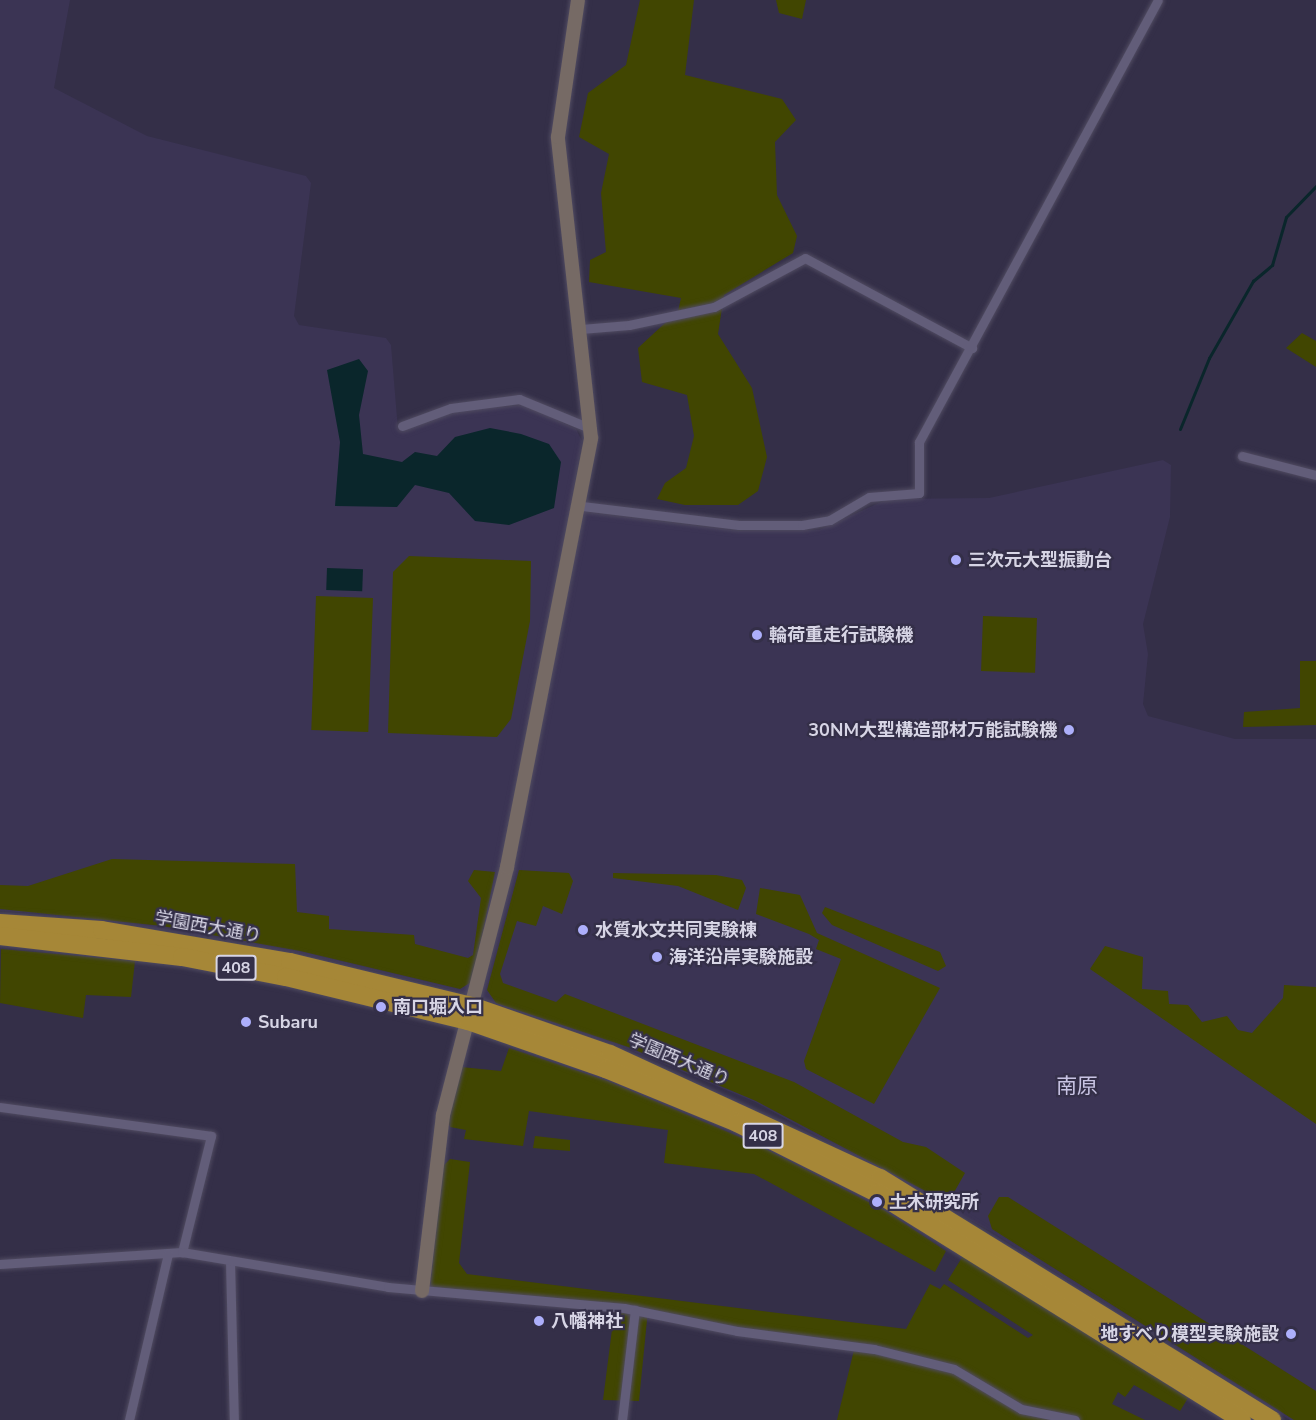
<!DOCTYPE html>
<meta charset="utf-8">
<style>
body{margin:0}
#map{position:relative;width:1316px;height:1420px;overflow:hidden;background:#342f48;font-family:"Nunito Sans","Noto Sans JP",sans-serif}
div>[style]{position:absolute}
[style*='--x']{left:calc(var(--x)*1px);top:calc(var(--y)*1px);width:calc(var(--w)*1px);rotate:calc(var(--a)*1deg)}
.built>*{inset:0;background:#3b3454}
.green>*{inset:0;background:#414601;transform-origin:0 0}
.water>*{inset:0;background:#0a262b;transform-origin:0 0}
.stream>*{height:3px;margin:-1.5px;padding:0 1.5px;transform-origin:1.5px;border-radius:1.5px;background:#0a262b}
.roads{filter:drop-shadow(0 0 2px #504b61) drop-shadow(0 0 2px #504b61)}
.street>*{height:9px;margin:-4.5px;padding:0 4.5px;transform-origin:4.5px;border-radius:4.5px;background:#625d79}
.secondary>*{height:14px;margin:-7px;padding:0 7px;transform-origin:7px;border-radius:7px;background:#766a65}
.highway>*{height:18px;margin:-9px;padding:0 9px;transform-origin:9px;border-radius:9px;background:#a68737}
.dots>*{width:16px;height:16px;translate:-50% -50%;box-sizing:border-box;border:3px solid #342f48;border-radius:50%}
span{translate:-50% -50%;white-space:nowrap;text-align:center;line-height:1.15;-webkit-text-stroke:4.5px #342f48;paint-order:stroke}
.shield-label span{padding:2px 4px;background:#342f48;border:2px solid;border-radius:4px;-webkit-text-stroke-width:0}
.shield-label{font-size:16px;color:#d7d5e5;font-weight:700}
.poi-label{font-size:18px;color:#d7d5e5;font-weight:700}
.left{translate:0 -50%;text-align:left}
.right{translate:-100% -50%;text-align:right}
.street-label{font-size:18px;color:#d7d5e5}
.quarter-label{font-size:21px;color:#c8c3e3}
</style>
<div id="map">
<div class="built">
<i style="clip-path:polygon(0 0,70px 0,54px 88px,147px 136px,306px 176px,311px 183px,294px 316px,299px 325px,386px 338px,391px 345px,398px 430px,460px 410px,525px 405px,576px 429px,582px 441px,570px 510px,739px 531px,819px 530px,888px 499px,989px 498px,1163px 460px,1171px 465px,1170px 517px,1143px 624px,1148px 654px,1143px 704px,1148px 716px,1235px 739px,1316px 739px,1316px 1420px,1290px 1420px,992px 1232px,755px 1102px,628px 1049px,459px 991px,300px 953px,74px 915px,0 911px)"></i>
</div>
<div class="green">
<i style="clip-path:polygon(640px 0,694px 0,685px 75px,782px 99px,796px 120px,775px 142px,777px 195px,797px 236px,793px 253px,724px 295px,718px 334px,752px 388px,767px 457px,758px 491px,738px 505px,685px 505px,657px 499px,665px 483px,686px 468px,694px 436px,687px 395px,642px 382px,638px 348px,678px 311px,681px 298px,589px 282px,590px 260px,606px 252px,601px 193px,609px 154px,579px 137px,588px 93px,626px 65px)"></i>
<i style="clip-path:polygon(776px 0,806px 0,802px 19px,779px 13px)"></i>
<i style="clip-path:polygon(1302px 333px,1316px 341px,1316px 367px,1286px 348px)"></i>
<i style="clip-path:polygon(409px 556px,531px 561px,530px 621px,511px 719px,497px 737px,388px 733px,393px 572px)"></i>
<i style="left:316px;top:596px;width:57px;height:134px;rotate:2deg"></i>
<i style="left:983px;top:616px;width:54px;height:55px;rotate:2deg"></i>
<i style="clip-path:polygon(1300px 661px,1316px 661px,1316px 725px,1243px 727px,1244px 712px,1300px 708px)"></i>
<i style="clip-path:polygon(112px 859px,295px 864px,297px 912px,329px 916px,329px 929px,414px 935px,415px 944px,468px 958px,473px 955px,481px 898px,468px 881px,474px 870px,495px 872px,473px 981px,460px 989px,300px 951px,162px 926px,0 909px,0 885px,28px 886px)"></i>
<i style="clip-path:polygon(519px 870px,569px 873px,573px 881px,562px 914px,543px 906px,536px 926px,517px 921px,500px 974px,503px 983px,556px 1002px,565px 994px,794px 1082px,903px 1142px,926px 1147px,965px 1173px,948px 1203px,756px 1101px,628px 1047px,496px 1003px,487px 990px)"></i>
<i style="clip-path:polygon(613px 873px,716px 875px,742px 880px,746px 888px,738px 910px,678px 886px,613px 878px)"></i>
<i style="clip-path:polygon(760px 888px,800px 895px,817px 933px,940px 988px,874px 1104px,806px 1069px,804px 1061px,841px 959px,816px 949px,819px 940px,809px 934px,756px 914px)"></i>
<i style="clip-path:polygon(825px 907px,940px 952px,946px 966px,938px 971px,832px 925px,822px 913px)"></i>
<i style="clip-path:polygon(1105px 946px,1143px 957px,1142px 989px,1168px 991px,1169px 1004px,1188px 1005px,1202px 1022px,1227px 1016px,1238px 1030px,1252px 1033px,1283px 998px,1284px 985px,1316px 987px,1316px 1124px,1090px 969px)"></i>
<i style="clip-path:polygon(1px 949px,135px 961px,131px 997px,86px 995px,83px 1018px,0 1003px)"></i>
<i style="clip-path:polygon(509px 1048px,608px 1081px,756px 1144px,884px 1210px,946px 1251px,935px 1272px,754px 1174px,664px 1163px,668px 1130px,529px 1111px,523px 1146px,464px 1139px,466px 1130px,450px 1127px,448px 1121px,461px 1067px,501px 1071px)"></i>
<i style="clip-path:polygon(535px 1136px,570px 1140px,570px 1151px,533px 1148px)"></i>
<i style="clip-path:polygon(450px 1159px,470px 1162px,459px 1263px,467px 1274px,906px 1329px,930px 1284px,940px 1289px,944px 1284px,1028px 1338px,1033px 1335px,948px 1280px,963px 1256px,1188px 1398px,1180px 1411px,1134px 1385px,1125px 1397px,1118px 1392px,1112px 1404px,1145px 1420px,837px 1420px,854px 1350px,648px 1310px,639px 1401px,603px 1400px,615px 1306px,430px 1287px,443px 1166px)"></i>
<i style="clip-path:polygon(999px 1197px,1008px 1197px,1316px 1391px,1316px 1420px,1294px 1420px,992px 1229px,988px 1216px)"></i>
</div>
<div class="water">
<i style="clip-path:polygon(359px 359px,368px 371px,359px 415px,363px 454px,402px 462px,415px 452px,437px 456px,455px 437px,490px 428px,521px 434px,549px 444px,561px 462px,554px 508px,509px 525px,475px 521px,449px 493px,415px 485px,397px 507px,335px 506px,340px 442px,327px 370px)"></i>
<i style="left:327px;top:568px;width:36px;height:22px;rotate:2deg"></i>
</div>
<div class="stream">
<i style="--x:1180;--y:429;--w:77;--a:-67.8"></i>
<i style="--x:1209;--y:358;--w:89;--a:-60.3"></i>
<i style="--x:1253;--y:281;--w:25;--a:-40"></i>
<i style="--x:1272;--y:265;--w:50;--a:-73.7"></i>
<i style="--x:1286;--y:217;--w:43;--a:-45.9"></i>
</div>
<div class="roads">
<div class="street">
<i style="--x:581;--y:329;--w:48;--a:-4.8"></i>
<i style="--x:629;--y:325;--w:87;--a:-12"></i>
<i style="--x:714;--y:307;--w:103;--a:-28.3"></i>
<i style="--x:805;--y:258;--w:190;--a:28.3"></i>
<i style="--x:402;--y:426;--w:52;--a:-20.2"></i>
<i style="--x:451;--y:408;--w:69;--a:-7.5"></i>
<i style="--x:519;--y:399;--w:79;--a:22.3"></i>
<i style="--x:1242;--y:456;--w:76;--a:14.4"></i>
<i style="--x:582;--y:506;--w:158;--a:6.9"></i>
<i style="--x:739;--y:525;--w:63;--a:0"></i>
<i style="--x:802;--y:525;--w:28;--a:-10"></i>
<i style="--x:830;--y:520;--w:45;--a:-30.5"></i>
<i style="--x:869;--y:497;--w:50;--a:-4.6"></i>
<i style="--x:919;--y:493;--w:51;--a:-90"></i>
<i style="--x:919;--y:442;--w:502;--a:-61.6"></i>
<i style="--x:0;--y:1107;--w:213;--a:7.8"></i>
<i style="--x:211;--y:1136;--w:120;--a:104"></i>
<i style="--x:230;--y:1261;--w:159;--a:88.6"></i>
<i style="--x:0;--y:1264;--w:182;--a:-3.8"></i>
<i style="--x:182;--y:1252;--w:209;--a:9.6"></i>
<i style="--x:388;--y:1287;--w:237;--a:5.1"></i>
<i style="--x:624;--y:1308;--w:115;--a:11.5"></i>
<i style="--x:737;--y:1331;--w:138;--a:7.5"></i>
<i style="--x:874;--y:1349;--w:82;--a:14"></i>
<i style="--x:954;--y:1369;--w:78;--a:30.8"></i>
<i style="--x:1021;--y:1409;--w:55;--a:11.5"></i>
<i style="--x:129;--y:1420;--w:171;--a:-76.8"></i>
<i style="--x:622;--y:1420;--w:111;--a:-83.3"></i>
</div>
<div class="secondary">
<i style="--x:422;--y:1291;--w:177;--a:-83.2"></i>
<i style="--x:443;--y:1115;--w:256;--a:-75.5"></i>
<i style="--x:507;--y:867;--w:437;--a:-78.9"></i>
<i style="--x:591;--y:438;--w:303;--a:-96.3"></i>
<i style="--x:558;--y:137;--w:138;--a:-81.7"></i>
</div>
<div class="highway">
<i style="--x:0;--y:923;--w:102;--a:3.9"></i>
<i style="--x:102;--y:930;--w:191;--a:9.7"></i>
<i style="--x:290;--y:962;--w:187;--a:13.6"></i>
<i style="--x:472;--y:1006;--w:146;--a:19.2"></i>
<i style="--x:610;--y:1054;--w:297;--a:24.7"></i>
<i style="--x:880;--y:1178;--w:461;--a:31.7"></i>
<i style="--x:0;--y:936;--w:183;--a:6.6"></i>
<i style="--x:182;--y:957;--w:106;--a:10.9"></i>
<i style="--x:286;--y:977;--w:187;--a:13.6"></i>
<i style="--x:468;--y:1021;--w:146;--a:19.2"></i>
<i style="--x:606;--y:1069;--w:142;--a:22.4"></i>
<i style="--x:737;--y:1123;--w:157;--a:26.6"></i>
<i style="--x:877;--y:1193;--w:430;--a:31.9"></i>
</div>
</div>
<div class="dots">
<i style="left:956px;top:560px;background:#adaffb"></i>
<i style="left:757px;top:635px;background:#adaffb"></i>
<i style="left:1069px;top:730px;background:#adaffb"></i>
<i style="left:583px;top:930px;background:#adaffb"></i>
<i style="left:657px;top:957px;background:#adaffb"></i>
<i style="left:381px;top:1007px;background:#adaffb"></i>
<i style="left:246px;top:1022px;background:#adaffb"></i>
<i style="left:877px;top:1202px;background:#adaffb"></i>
<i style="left:539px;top:1321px;background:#adaffb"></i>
<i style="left:1291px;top:1334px;background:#adaffb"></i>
</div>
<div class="shield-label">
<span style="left:236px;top:968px">408</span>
<span style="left:763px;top:1136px">408</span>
</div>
<div class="poi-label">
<span class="left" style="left:968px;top:560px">三次元大型振動台</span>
<span class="left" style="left:769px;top:635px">輪荷重走行試験機</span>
<span class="right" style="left:1057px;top:730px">30NM大型構造部材万能試験機</span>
<span class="left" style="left:595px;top:930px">水質水文共同実験棟</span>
<span class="left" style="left:669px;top:957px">海洋沿岸実験施設</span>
<span class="left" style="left:393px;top:1007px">南口堀入口</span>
<span class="left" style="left:258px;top:1022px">Subaru</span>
<span class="left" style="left:889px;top:1202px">土木研究所</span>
<span class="left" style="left:551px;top:1321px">八幡神社</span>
<span class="right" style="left:1279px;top:1334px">地すべり模型実験施設</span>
</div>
<div class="street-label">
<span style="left:208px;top:927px;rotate:10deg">学園西大通り</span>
<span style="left:679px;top:1060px;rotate:23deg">学園西大通り</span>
</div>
<div class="quarter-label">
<span style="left:1077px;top:1086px">南原</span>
</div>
</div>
